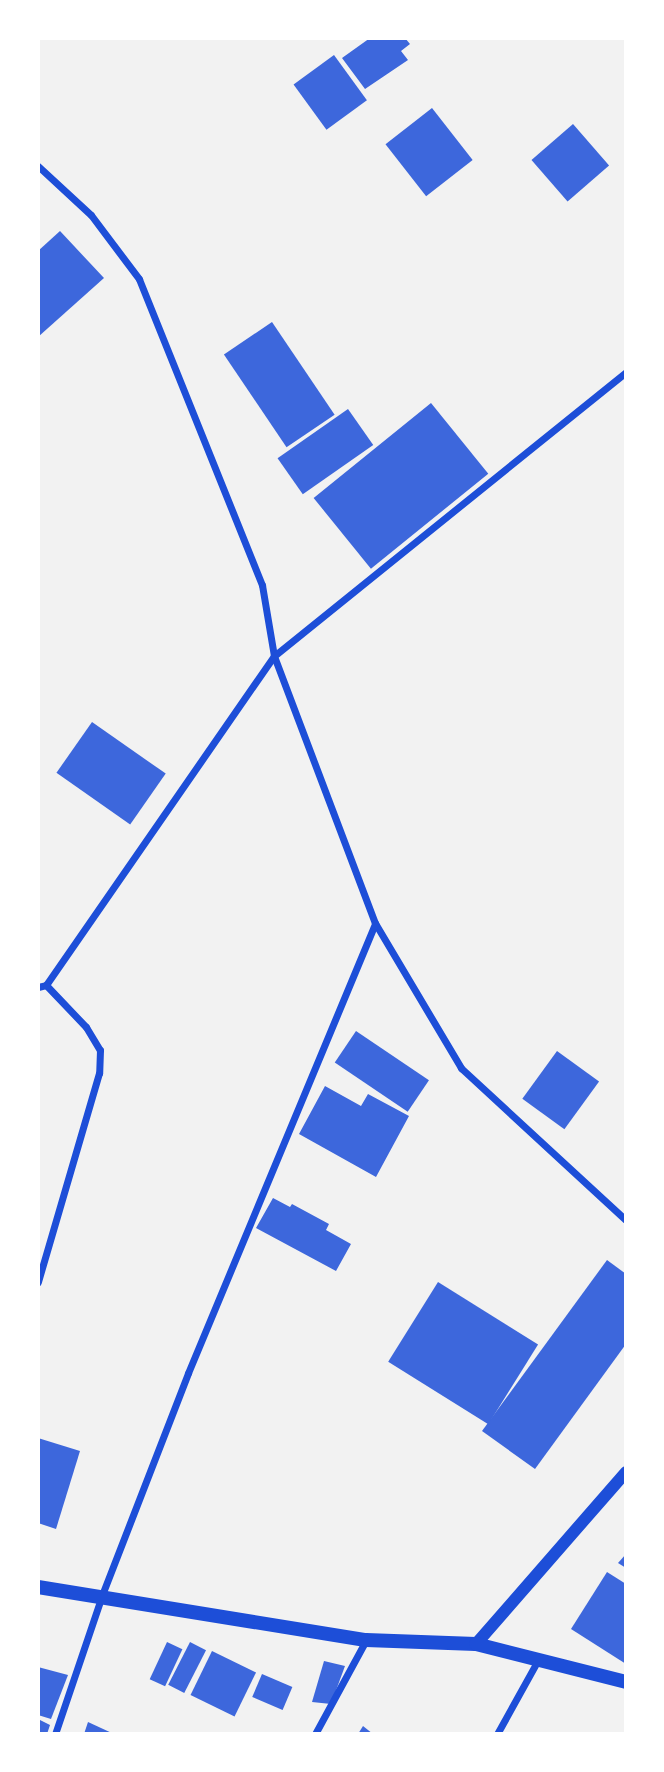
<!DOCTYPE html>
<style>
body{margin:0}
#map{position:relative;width:664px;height:1772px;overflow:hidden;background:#f2f2f2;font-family:Arial,sans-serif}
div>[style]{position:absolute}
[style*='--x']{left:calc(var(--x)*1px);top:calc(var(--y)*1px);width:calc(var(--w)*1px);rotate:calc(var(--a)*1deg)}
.building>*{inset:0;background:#3d67dc;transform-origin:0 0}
.minor>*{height:7px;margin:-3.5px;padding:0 3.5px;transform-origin:3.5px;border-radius:3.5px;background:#1d4ed8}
.tertiary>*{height:12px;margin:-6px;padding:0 6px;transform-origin:6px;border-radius:6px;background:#1d4ed8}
.secondary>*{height:14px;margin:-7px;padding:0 7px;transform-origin:7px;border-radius:7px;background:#1d4ed8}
span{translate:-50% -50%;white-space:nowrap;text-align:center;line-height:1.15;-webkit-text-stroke:5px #fff;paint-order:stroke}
.frame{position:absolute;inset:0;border:40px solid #fff;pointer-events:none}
</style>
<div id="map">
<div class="building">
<i style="clip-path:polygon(370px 38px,405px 38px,410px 44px,401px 51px,408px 60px,365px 89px,342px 58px)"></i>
<i style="left:334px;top:55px;width:56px;height:50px;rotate:54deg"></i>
<i style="left:432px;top:108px;width:66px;height:59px;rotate:52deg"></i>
<i style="left:573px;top:124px;width:55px;height:55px;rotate:49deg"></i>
<i style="clip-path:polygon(60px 231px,104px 278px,38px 337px,38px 251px)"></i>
<i style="left:272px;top:322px;width:112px;height:58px;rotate:56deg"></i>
<i style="left:431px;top:403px;width:91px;height:151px;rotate:51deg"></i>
<i style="left:348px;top:409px;width:44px;height:86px;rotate:55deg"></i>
<i style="left:92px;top:722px;width:90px;height:62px;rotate:35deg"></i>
<i style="left:356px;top:1031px;width:88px;height:38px;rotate:34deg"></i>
<i style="left:557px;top:1051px;width:52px;height:59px;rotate:36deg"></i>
<i style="clip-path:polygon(325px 1086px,361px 1106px,368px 1094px,409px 1116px,376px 1177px,299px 1134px)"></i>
<i style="clip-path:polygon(273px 1198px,290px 1207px,292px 1204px,329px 1224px,326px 1230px,351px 1244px,336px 1271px,256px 1228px)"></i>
<i style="clip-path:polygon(607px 1260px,626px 1274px,626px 1344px,535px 1469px,482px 1431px)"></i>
<i style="left:438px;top:1282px;width:118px;height:94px;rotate:32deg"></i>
<i style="clip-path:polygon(38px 1438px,80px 1451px,56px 1529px,38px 1523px)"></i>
<i style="clip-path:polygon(626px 1554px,626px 1568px,618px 1563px)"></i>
<i style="clip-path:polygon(607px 1572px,626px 1584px,626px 1664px,571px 1629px)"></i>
<i style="left:167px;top:1642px;width:17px;height:41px;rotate:25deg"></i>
<i style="left:190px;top:1642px;width:18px;height:48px;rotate:27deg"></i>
<i style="left:212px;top:1651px;width:49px;height:49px;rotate:26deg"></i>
<i style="clip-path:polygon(324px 1661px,345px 1666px,331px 1704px,312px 1702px)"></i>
<i style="clip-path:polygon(38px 1667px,68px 1675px,51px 1719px,38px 1715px)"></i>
<i style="left:262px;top:1674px;width:33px;height:25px;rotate:23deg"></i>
<i style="clip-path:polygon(38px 1719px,50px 1725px,47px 1734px,38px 1734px)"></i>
<i style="clip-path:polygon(88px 1722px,114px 1734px,84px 1734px)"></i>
<i style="clip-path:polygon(363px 1726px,373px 1734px,358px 1734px)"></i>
</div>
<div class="minor">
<i style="--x:38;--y:166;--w:72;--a:42.8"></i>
<i style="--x:91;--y:215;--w:80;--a:53.1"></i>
<i style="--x:139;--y:279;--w:330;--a:68.1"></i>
<i style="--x:262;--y:585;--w:72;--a:80.4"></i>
<i style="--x:274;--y:656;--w:285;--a:69.3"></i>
<i style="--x:375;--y:923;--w:169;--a:59.3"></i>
<i style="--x:461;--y:1068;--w:224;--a:42.7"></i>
<i style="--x:46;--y:985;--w:400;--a:-55.3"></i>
<i style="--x:274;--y:656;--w:452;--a:-38.9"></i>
<i style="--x:38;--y:987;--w:8;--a:-14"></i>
<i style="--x:46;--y:985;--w:58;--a:46.4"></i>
<i style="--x:86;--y:1027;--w:27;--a:59"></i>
<i style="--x:100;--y:1050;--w:23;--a:92"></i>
<i style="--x:99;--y:1073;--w:218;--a:106.3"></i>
<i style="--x:55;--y:1734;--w:147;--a:-71.3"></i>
<i style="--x:102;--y:1595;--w:238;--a:-68.8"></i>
<i style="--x:188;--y:1373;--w:487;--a:-67.4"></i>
<i style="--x:315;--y:1734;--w:107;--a:-61.5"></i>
<i style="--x:497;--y:1734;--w:85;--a:-61"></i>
</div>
<div class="tertiary">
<i style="--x:476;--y:1644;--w:228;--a:-48.9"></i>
</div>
<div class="secondary">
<i style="--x:38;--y:1587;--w:332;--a:9.2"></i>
<i style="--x:366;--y:1640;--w:110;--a:2.1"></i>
<i style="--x:476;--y:1644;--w:155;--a:14.2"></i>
</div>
<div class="frame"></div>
</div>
